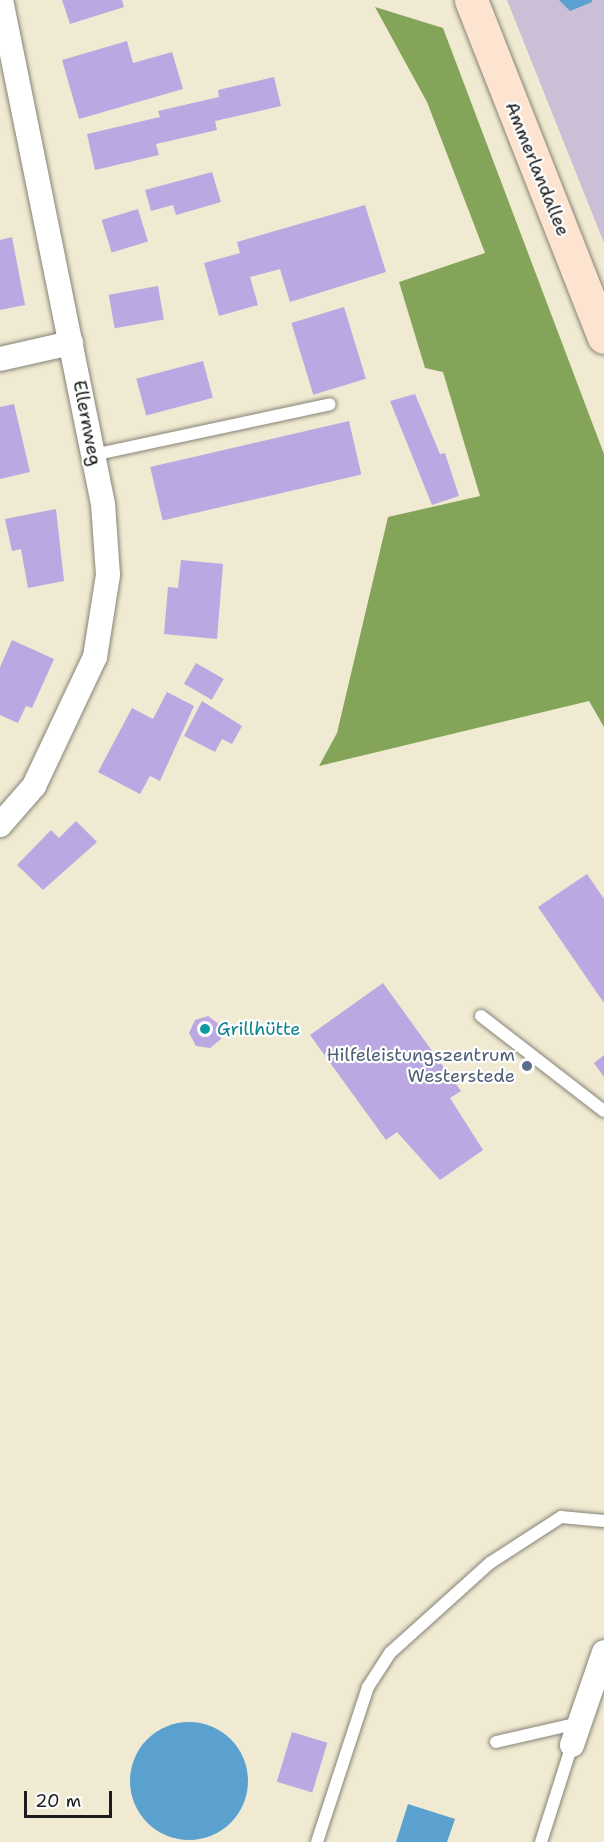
<!DOCTYPE html>
<meta charset="utf-8">
<style>
body{margin:0}
#map{position:relative;width:604px;height:1842px;overflow:hidden;background:#f0ead2;font-family:"Shantell Sans",sans-serif}
div>[style]{position:absolute}
[style*='--x']{left:calc(var(--x)*1px);top:calc(var(--y)*1px);width:calc(var(--w)*1px);rotate:calc(var(--a)*1deg)}
.industrial>*{inset:0;background:#cabfd6}
.forest>*{inset:0;background:#84a559}
.water>*{inset:0;background:#5aa1d0}
.round{border-radius:50%}
.building>*{inset:0;background:#bba7e2;transform-origin:0 0}
.roads{filter:drop-shadow(0 0 2px #868377) drop-shadow(0 0 2px #868377)}
.service>*{height:12px;margin:-6px;padding:0 6px;transform-origin:6px;border-radius:6px;background:#fff}
.minor>*{height:24px;margin:-12px;padding:0 12px;transform-origin:12px;border-radius:12px;background:#fff}
.secondary>*{height:33px;margin:-16.5px;padding:0 16.5px;transform-origin:16.5px;border-radius:16.5px;background:#fde4d1}
.dots>*{width:16px;height:16px;translate:-50% -50%;box-sizing:border-box;border:3px solid #fff;border-radius:50%}
span{translate:-50% -50%;white-space:nowrap;text-align:center;line-height:1.15;-webkit-text-stroke:4.5px #fff;paint-order:stroke}
.street-label{font-size:18px;color:#1c1c1c}
.culture-label{font-size:18px;color:#0d838f}
.left{translate:0 -50%;text-align:left}
.service-label{font-size:18px;color:#4e5e75}
.right{translate:-100% -50%;text-align:right}
.scale{position:absolute;left:24px;top:1791px;width:88px;height:27px;box-sizing:border-box;border:3px solid #1c1c1c;border-top:0;padding-left:8px;font-size:18px;line-height:21px;white-space:nowrap;color:#1c1c1c;-webkit-text-stroke:4px #fff;paint-order:stroke}
</style>
<div id="map">
<div class="industrial">
<i style="clip-path:polygon(507px 0,604px 0,604px 243px)"></i>
</div>
<div class="forest">
<i style="clip-path:polygon(375px 7px,443px 28px,604px 454px,604px 727px,589px 701px,319px 766px,337px 733px,388px 517px,480px 496px,443px 372px,425px 368px,399px 282px,485px 253px,427px 102px)"></i>
</div>
<div class="water">
<i style="clip-path:polygon(559px 0,592px 0,592px 2px,570px 11px)"></i>
<i class="round" style="left:130px;top:1722px;width:118px;height:118px"></i>
<i style="clip-path:polygon(408px 1804px,455px 1819px,447px 1842px,396px 1842px)"></i>
</div>
<div class="building">
<i style="clip-path:polygon(62px 0,122px 0,124px 7px,70px 24px)"></i>
<i style="clip-path:polygon(127px 41px,133px 63px,172px 52px,183px 89px,79px 119px,62px 60px)"></i>
<i style="clip-path:polygon(274px 77px,281px 106px,215px 121px,217px 130px,156px 144px,159px 155px,95px 170px,87px 134px,160px 117px,158px 111px,219px 97px,218px 90px)"></i>
<i style="clip-path:polygon(212px 172px,221px 202px,176px 215px,173px 205px,151px 211px,145px 190px)"></i>
<i style="clip-path:polygon(365px 205px,386px 272px,290px 302px,280px 269px,250px 277px,258px 305px,219px 316px,204px 263px,240px 253px,237px 242px)"></i>
<i style="left:138px;top:209px;width:34px;height:38px;rotate:73deg"></i>
<i style="clip-path:polygon(12px 237px,25px 305px,0 310px,0 240px)"></i>
<i style="left:158px;top:286px;width:34px;height:50px;rotate:80deg"></i>
<i style="left:344px;top:307px;width:75px;height:55px;rotate:73deg"></i>
<i style="left:203px;top:361px;width:38px;height:69px;rotate:75deg"></i>
<i style="clip-path:polygon(415px 394px,440px 454px,445px 453px,459px 496px,432px 505px,390px 401px)"></i>
<i style="clip-path:polygon(14px 404px,30px 472px,0 479px,0 407px)"></i>
<i style="left:349px;top:421px;width:55px;height:204px;rotate:77deg"></i>
<i style="clip-path:polygon(56px 509px,64px 581px,28px 588px,21px 549px,12px 551px,5px 519px)"></i>
<i style="clip-path:polygon(181px 560px,223px 564px,217px 639px,164px 634px,168px 587px,178px 588px)"></i>
<i style="clip-path:polygon(12px 640px,54px 659px,32px 708px,26px 706px,18px 723px,0 715px,0 667px)"></i>
<i style="left:196px;top:663px;width:32px;height:24px;rotate:30deg"></i>
<i style="clip-path:polygon(167px 692px,194px 706px,160px 781px,150px 776px,140px 794px,98px 772px,132px 708px,153px 719px)"></i>
<i style="clip-path:polygon(202px 701px,242px 726px,232px 744px,222px 739px,215px 752px,184px 736px)"></i>
<i style="clip-path:polygon(76px 821px,97px 842px,43px 890px,17px 865px,51px 830px,59px 838px)"></i>
<i style="clip-path:polygon(587px 874px,604px 899px,604px 1003px,538px 907px)"></i>
<i style="clip-path:polygon(383px 983px,461px 1091px,450px 1098px,483px 1150px,440px 1180px,397px 1132px,386px 1140px,310px 1035px)"></i>
<i style="clip-path:polygon(208px 1016px,220px 1025px,221px 1039px,210px 1048px,196px 1046px,189px 1033px,195px 1020px)"></i>
<i style="clip-path:polygon(604px 1055px,604px 1077px,594px 1063px)"></i>
<i style="left:292px;top:1732px;width:37px;height:52px;rotate:17deg"></i>
</div>
<div class="roads">
<div class="service">
<i style="--x:93;--y:455;--w:242;--a:-12.1"></i>
<i style="--x:481;--y:1016;--w:155;--a:37.7"></i>
<i style="--x:496;--y:1742;--w:85;--a:-12.9"></i>
<i style="--x:317;--y:1842;--w:163;--a:-71.8"></i>
<i style="--x:368;--y:1687;--w:40;--a:-57.1"></i>
<i style="--x:390;--y:1653;--w:135;--a:-42"></i>
<i style="--x:490;--y:1563;--w:85;--a:-32.9"></i>
<i style="--x:561;--y:1517;--w:43;--a:5.3"></i>
<i style="--x:541;--y:1842;--w:102;--a:-72.3"></i>
</div>
<div class="minor">
<i style="--x:0;--y:359;--w:73;--a:-12.7"></i>
<i style="--x:0;--y:825;--w:52;--a:-48.9"></i>
<i style="--x:34;--y:786;--w:143;--a:-64.7"></i>
<i style="--x:95;--y:657;--w:83;--a:-81"></i>
<i style="--x:108;--y:575;--w:71;--a:-94"></i>
<i style="--x:103;--y:504;--w:514;--a:-101.44"></i>
<i style="--x:572;--y:1745;--w:98;--a:-71"></i>
</div>
<div class="secondary">
<i style="--x:471;--y:0;--w:362;--a:68.5"></i>
</div>
</div>
<div class="dots">
<i style="left:205px;top:1029px;background:#0f9aa8"></i>
<i style="left:527px;top:1066px;background:#5c6f8a"></i>
</div>
<div class="street-label">
<span style="left:537px;top:169px;rotate:68deg">Ammerlandallee</span>
<span style="left:87px;top:423px;rotate:79deg">Ellernweg</span>
</div>
<div class="culture-label">
<span class="left" style="left:217px;top:1029px">Grillhütte</span>
</div>
<div class="service-label">
<span class="right" style="left:515px;top:1066px">Hilfeleistungszentrum<br>Westerstede</span>
</div>
<div class="scale">20 m</div>
</div>
